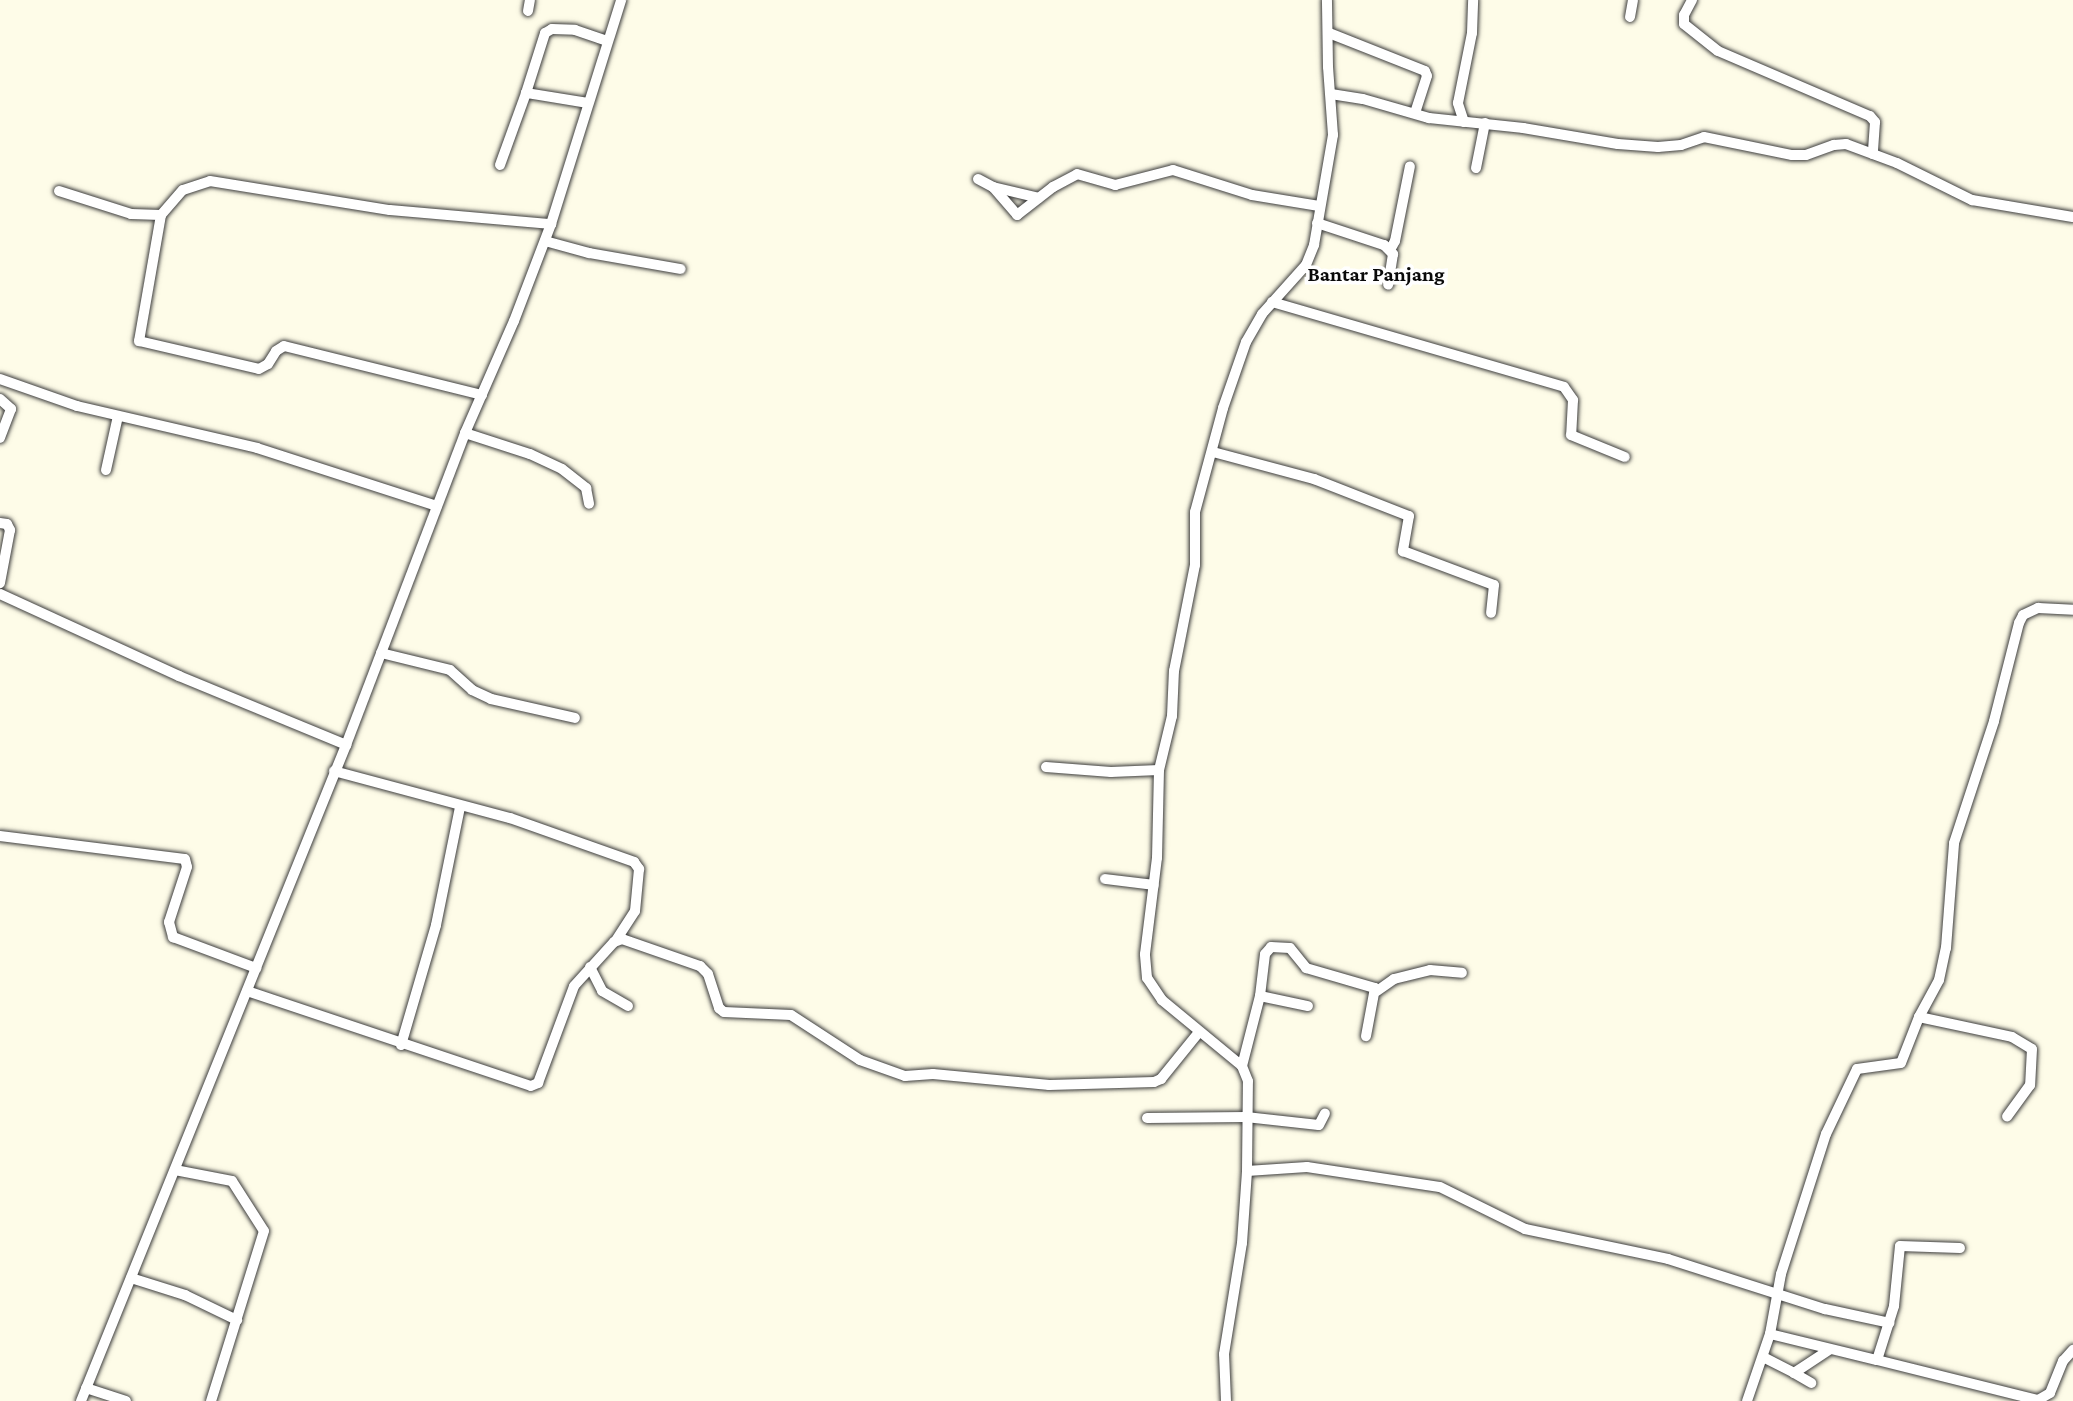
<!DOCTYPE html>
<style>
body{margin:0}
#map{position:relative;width:2073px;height:1401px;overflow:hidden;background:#fefce8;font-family:"Crimson Pro",serif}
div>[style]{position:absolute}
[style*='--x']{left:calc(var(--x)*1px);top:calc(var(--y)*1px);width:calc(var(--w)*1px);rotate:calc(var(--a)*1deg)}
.roads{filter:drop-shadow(0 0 2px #3d3d3d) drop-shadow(0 0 2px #3d3d3d)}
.minor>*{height:10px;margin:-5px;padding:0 5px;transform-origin:5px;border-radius:5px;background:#fff}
span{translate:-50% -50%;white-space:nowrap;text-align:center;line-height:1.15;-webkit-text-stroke:7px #fff;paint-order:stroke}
.quarter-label{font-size:21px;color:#0a0a0a;font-weight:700}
</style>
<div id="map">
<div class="roads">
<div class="minor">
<i style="--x:1692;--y:0;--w:17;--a:118"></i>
<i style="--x:1684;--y:15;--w:9;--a:90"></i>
<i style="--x:1684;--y:24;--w:43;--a:38.5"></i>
<i style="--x:1718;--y:51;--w:165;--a:23.2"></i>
<i style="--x:1870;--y:116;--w:8;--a:50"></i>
<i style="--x:1875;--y:122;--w:32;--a:94"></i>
<i style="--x:528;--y:11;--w:11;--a:-80"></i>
<i style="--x:1630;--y:17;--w:17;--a:-80"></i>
<i style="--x:1329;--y:33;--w:103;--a:21.6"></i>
<i style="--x:1425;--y:71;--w:5;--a:68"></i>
<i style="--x:1427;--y:76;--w:38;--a:108"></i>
<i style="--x:1331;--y:94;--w:32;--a:9"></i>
<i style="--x:1363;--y:99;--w:69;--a:16.1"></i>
<i style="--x:1429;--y:118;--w:95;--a:6.1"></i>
<i style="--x:1523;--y:128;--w:96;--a:9.6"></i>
<i style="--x:1618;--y:144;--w:40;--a:4.3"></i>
<i style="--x:1658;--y:147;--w:23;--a:-5"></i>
<i style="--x:1681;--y:145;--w:24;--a:-19"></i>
<i style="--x:1704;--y:137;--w:90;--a:11.6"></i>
<i style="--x:1792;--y:155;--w:14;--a:0"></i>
<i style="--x:1806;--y:155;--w:30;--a:-20"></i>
<i style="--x:1834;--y:145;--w:12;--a:-5"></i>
<i style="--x:1846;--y:144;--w:54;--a:20.4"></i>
<i style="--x:1897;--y:163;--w:84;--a:26.3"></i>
<i style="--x:1972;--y:200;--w:102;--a:9.6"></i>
<i style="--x:588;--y:103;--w:63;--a:-170.8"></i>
<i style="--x:526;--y:93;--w:63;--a:-72.4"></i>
<i style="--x:545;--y:33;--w:8;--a:-30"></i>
<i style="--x:552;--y:29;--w:23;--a:2"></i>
<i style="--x:575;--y:30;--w:34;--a:19"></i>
<i style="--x:1464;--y:122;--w:20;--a:-108"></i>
<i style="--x:1458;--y:103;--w:71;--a:-78.7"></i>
<i style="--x:1472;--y:33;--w:33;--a:-88"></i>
<i style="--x:500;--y:165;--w:77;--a:-70.1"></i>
<i style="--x:1476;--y:168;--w:46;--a:-78.7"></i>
<i style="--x:978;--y:179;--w:17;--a:28"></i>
<i style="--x:993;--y:187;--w:37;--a:49"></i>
<i style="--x:1017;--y:215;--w:46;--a:-37.9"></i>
<i style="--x:1053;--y:187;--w:27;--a:-28"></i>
<i style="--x:1077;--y:174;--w:40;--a:16"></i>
<i style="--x:1115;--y:185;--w:60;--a:-14.5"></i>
<i style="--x:1173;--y:170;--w:83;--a:17.6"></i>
<i style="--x:1252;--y:195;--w:68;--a:9.3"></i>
<i style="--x:993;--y:187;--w:47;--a:13.4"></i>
<i style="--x:59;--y:191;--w:76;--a:17.7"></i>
<i style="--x:131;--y:214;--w:30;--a:2"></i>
<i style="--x:161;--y:215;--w:33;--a:-49"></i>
<i style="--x:183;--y:190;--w:28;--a:-18"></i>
<i style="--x:210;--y:181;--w:182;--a:9.2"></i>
<i style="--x:390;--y:210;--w:162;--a:5"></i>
<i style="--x:161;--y:215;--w:128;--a:99.9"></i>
<i style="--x:139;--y:341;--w:123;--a:13.1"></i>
<i style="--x:259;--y:369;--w:10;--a:-29"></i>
<i style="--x:268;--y:364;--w:15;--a:-58"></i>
<i style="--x:276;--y:351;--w:9;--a:-32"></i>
<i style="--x:284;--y:346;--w:204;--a:13.9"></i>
<i style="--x:1317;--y:223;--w:71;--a:18.2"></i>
<i style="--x:1384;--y:245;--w:13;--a:45"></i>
<i style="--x:1393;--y:254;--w:31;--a:99"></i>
<i style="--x:545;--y:241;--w:46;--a:15.3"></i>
<i style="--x:589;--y:253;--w:93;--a:9.9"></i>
<i style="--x:1390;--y:250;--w:10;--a:-61"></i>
<i style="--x:1395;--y:241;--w:76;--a:-78.7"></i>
<i style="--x:1272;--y:302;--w:304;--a:16.2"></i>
<i style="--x:1564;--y:387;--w:16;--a:55"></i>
<i style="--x:1573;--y:400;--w:35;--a:93"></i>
<i style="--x:1571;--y:435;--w:58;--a:22.2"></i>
<i style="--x:0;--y:379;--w:82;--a:19.3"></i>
<i style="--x:77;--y:406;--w:185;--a:13.1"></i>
<i style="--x:257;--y:448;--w:189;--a:17.9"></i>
<i style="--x:0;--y:399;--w:15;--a:42"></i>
<i style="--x:11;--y:409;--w:31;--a:111"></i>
<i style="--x:465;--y:433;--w:68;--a:17.9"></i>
<i style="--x:530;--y:454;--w:35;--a:25"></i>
<i style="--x:562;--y:469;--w:31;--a:38"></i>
<i style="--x:586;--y:488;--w:16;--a:79"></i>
<i style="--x:1213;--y:452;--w:105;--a:15"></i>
<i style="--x:1314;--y:479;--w:102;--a:21.3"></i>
<i style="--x:1409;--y:516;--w:36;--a:100"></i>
<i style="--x:1403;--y:551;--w:97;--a:20.5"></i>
<i style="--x:1494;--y:585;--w:28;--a:96"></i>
<i style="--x:106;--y:470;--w:55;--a:-77.5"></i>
<i style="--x:0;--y:523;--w:7;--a:8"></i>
<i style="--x:7;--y:524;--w:7;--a:63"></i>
<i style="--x:10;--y:530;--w:54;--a:100.7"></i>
<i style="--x:0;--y:594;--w:197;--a:24.6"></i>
<i style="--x:179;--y:676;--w:181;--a:22.4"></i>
<i style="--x:381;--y:653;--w:71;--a:13.8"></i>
<i style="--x:450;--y:670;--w:30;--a:42"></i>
<i style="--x:472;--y:690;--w:21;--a:25"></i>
<i style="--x:491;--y:699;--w:86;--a:12.7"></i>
<i style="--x:1046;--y:767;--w:65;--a:4.4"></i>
<i style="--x:1111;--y:772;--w:48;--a:-2.4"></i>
<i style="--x:334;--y:771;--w:182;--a:15"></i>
<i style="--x:510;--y:818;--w:132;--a:19.5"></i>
<i style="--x:634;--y:862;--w:9;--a:54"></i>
<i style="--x:639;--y:869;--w:42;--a:95.4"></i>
<i style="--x:635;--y:911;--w:35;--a:123"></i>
<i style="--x:0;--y:836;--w:186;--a:7.1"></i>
<i style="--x:185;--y:859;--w:8;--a:76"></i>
<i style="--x:187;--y:867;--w:58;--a:108.1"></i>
<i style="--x:169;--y:922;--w:16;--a:75"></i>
<i style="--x:173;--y:937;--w:89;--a:20.5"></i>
<i style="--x:1105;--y:879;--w:49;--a:7"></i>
<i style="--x:590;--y:967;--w:27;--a:63"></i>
<i style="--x:602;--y:991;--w:30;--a:30"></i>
<i style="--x:247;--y:991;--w:299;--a:18.5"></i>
<i style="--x:531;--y:1086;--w:8;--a:-23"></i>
<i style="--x:538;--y:1083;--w:103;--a:-69.6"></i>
<i style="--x:574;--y:986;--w:59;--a:-47.7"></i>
<i style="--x:614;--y:942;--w:9;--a:-21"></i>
<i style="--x:622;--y:939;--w:83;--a:19.1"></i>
<i style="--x:700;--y:966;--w:11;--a:45"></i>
<i style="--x:708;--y:974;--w:36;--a:72"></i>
<i style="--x:719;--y:1008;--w:6;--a:39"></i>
<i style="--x:724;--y:1012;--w:67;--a:2.6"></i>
<i style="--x:791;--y:1015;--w:82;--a:33.1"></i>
<i style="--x:860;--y:1060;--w:48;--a:19.6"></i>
<i style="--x:905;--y:1076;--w:28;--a:-4"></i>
<i style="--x:933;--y:1074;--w:117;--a:5.4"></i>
<i style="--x:1049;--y:1085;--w:105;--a:-1.6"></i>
<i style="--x:1154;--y:1082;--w:8;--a:-23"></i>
<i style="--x:1161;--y:1079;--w:60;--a:-51"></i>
<i style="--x:1377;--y:991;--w:21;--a:-35"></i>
<i style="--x:1394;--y:979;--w:37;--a:-14"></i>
<i style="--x:1430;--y:970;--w:32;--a:5"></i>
<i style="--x:1260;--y:996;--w:49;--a:11.8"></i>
<i style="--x:1919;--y:1017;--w:95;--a:12.1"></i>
<i style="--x:2012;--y:1037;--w:23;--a:31"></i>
<i style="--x:2032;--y:1049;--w:36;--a:93"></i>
<i style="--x:2030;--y:1085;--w:39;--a:126"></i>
<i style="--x:401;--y:1045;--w:125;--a:-73.7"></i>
<i style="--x:436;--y:925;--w:120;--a:-78.5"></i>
<i style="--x:1242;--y:1066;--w:72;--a:-75.6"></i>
<i style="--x:1260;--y:996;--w:42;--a:-83.2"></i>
<i style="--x:1265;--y:954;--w:9;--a:-49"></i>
<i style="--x:1271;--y:947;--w:19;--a:3"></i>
<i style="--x:1290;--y:948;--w:26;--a:51"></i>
<i style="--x:1306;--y:968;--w:72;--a:16.2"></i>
<i style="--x:1375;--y:988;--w:49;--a:100.6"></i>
<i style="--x:1147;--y:1118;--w:99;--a:-0.6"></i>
<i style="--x:1246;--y:1117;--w:73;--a:6.3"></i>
<i style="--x:1319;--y:1125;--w:13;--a:-63"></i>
<i style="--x:175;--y:1170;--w:58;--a:10.9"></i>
<i style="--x:232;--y:1181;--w:59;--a:57.4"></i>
<i style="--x:264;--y:1231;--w:178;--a:107.3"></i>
<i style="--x:1247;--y:1171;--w:60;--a:-3.8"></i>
<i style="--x:1307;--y:1167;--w:134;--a:8.6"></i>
<i style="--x:1440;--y:1187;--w:95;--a:26.3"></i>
<i style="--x:1525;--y:1229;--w:146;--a:11.8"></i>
<i style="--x:1668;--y:1259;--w:165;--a:17.7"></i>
<i style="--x:1825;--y:1309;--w:66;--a:12.2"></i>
<i style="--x:131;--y:1278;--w:57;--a:17.5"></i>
<i style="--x:185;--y:1295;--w:58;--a:25.7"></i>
<i style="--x:1770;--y:1334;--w:110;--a:13.7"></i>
<i style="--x:1877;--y:1360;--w:57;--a:-72.5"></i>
<i style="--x:1894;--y:1306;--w:60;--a:-84.3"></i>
<i style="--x:1900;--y:1246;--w:60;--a:1.9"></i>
<i style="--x:1763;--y:1357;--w:35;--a:27"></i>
<i style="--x:1794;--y:1373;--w:42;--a:-33.3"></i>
<i style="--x:1877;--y:1360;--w:166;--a:14"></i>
<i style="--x:2038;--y:1400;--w:14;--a:-30"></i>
<i style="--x:2050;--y:1393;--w:35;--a:-68"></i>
<i style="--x:2063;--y:1361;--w:15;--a:-48"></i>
<i style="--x:1794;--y:1373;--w:20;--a:30"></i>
<i style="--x:86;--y:1388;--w:42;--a:18"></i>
<i style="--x:81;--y:1401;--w:708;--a:-68"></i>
<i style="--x:346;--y:745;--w:334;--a:-69.1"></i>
<i style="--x:465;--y:433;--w:122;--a:-66.4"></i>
<i style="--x:514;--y:321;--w:104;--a:-69.1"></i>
<i style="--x:551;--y:224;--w:235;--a:-72.6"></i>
<i style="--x:1226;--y:1401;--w:47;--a:-92.4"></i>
<i style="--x:1224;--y:1354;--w:112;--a:-80.8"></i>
<i style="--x:1242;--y:1243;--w:72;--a:-86"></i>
<i style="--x:1247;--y:1171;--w:90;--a:-89.4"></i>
<i style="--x:1248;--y:1081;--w:16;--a:-112"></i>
<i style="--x:1242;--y:1066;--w:104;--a:-140.5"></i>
<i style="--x:1162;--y:1000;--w:27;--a:-124"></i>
<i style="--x:1147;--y:978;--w:24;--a:-95"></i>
<i style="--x:1145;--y:954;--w:97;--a:-82.9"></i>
<i style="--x:1157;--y:858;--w:88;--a:-88.7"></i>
<i style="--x:1159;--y:770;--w:56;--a:-76.5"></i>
<i style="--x:1172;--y:716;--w:45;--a:-87.5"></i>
<i style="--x:1174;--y:671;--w:108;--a:-78.8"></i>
<i style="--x:1195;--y:565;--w:53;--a:-90"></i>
<i style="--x:1195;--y:512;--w:108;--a:-74.9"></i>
<i style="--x:1223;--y:408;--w:70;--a:-70.8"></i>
<i style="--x:1246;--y:342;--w:32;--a:-60"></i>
<i style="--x:1262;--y:314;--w:66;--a:-48.1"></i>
<i style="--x:1306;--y:265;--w:22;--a:-68"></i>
<i style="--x:1314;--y:245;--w:112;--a:-80.2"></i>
<i style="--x:1333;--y:135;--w:68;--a:-94.2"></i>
<i style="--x:1328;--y:67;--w:67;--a:-90.9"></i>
<i style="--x:1747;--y:1401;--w:71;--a:-71.1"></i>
<i style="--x:1770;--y:1334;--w:61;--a:-79.6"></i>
<i style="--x:1781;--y:1274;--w:147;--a:-72.2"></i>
<i style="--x:1826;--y:1134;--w:72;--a:-64.5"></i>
<i style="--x:1857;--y:1069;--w:44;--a:-7.8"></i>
<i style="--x:1901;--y:1063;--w:49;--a:-68.6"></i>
<i style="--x:1919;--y:1017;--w:42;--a:-61.6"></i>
<i style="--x:1939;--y:980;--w:33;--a:-78"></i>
<i style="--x:1946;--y:948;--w:105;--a:-85.6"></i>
<i style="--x:1954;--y:843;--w:128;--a:-71.8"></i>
<i style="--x:1994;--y:721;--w:101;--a:-75.7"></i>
<i style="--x:2019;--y:623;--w:9;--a:-63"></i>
<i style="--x:2023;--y:615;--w:17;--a:-25"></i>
<i style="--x:2038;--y:608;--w:35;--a:3"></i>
</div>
</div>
<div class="quarter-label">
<span style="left:1376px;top:274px">Bantar Panjang</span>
</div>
</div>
